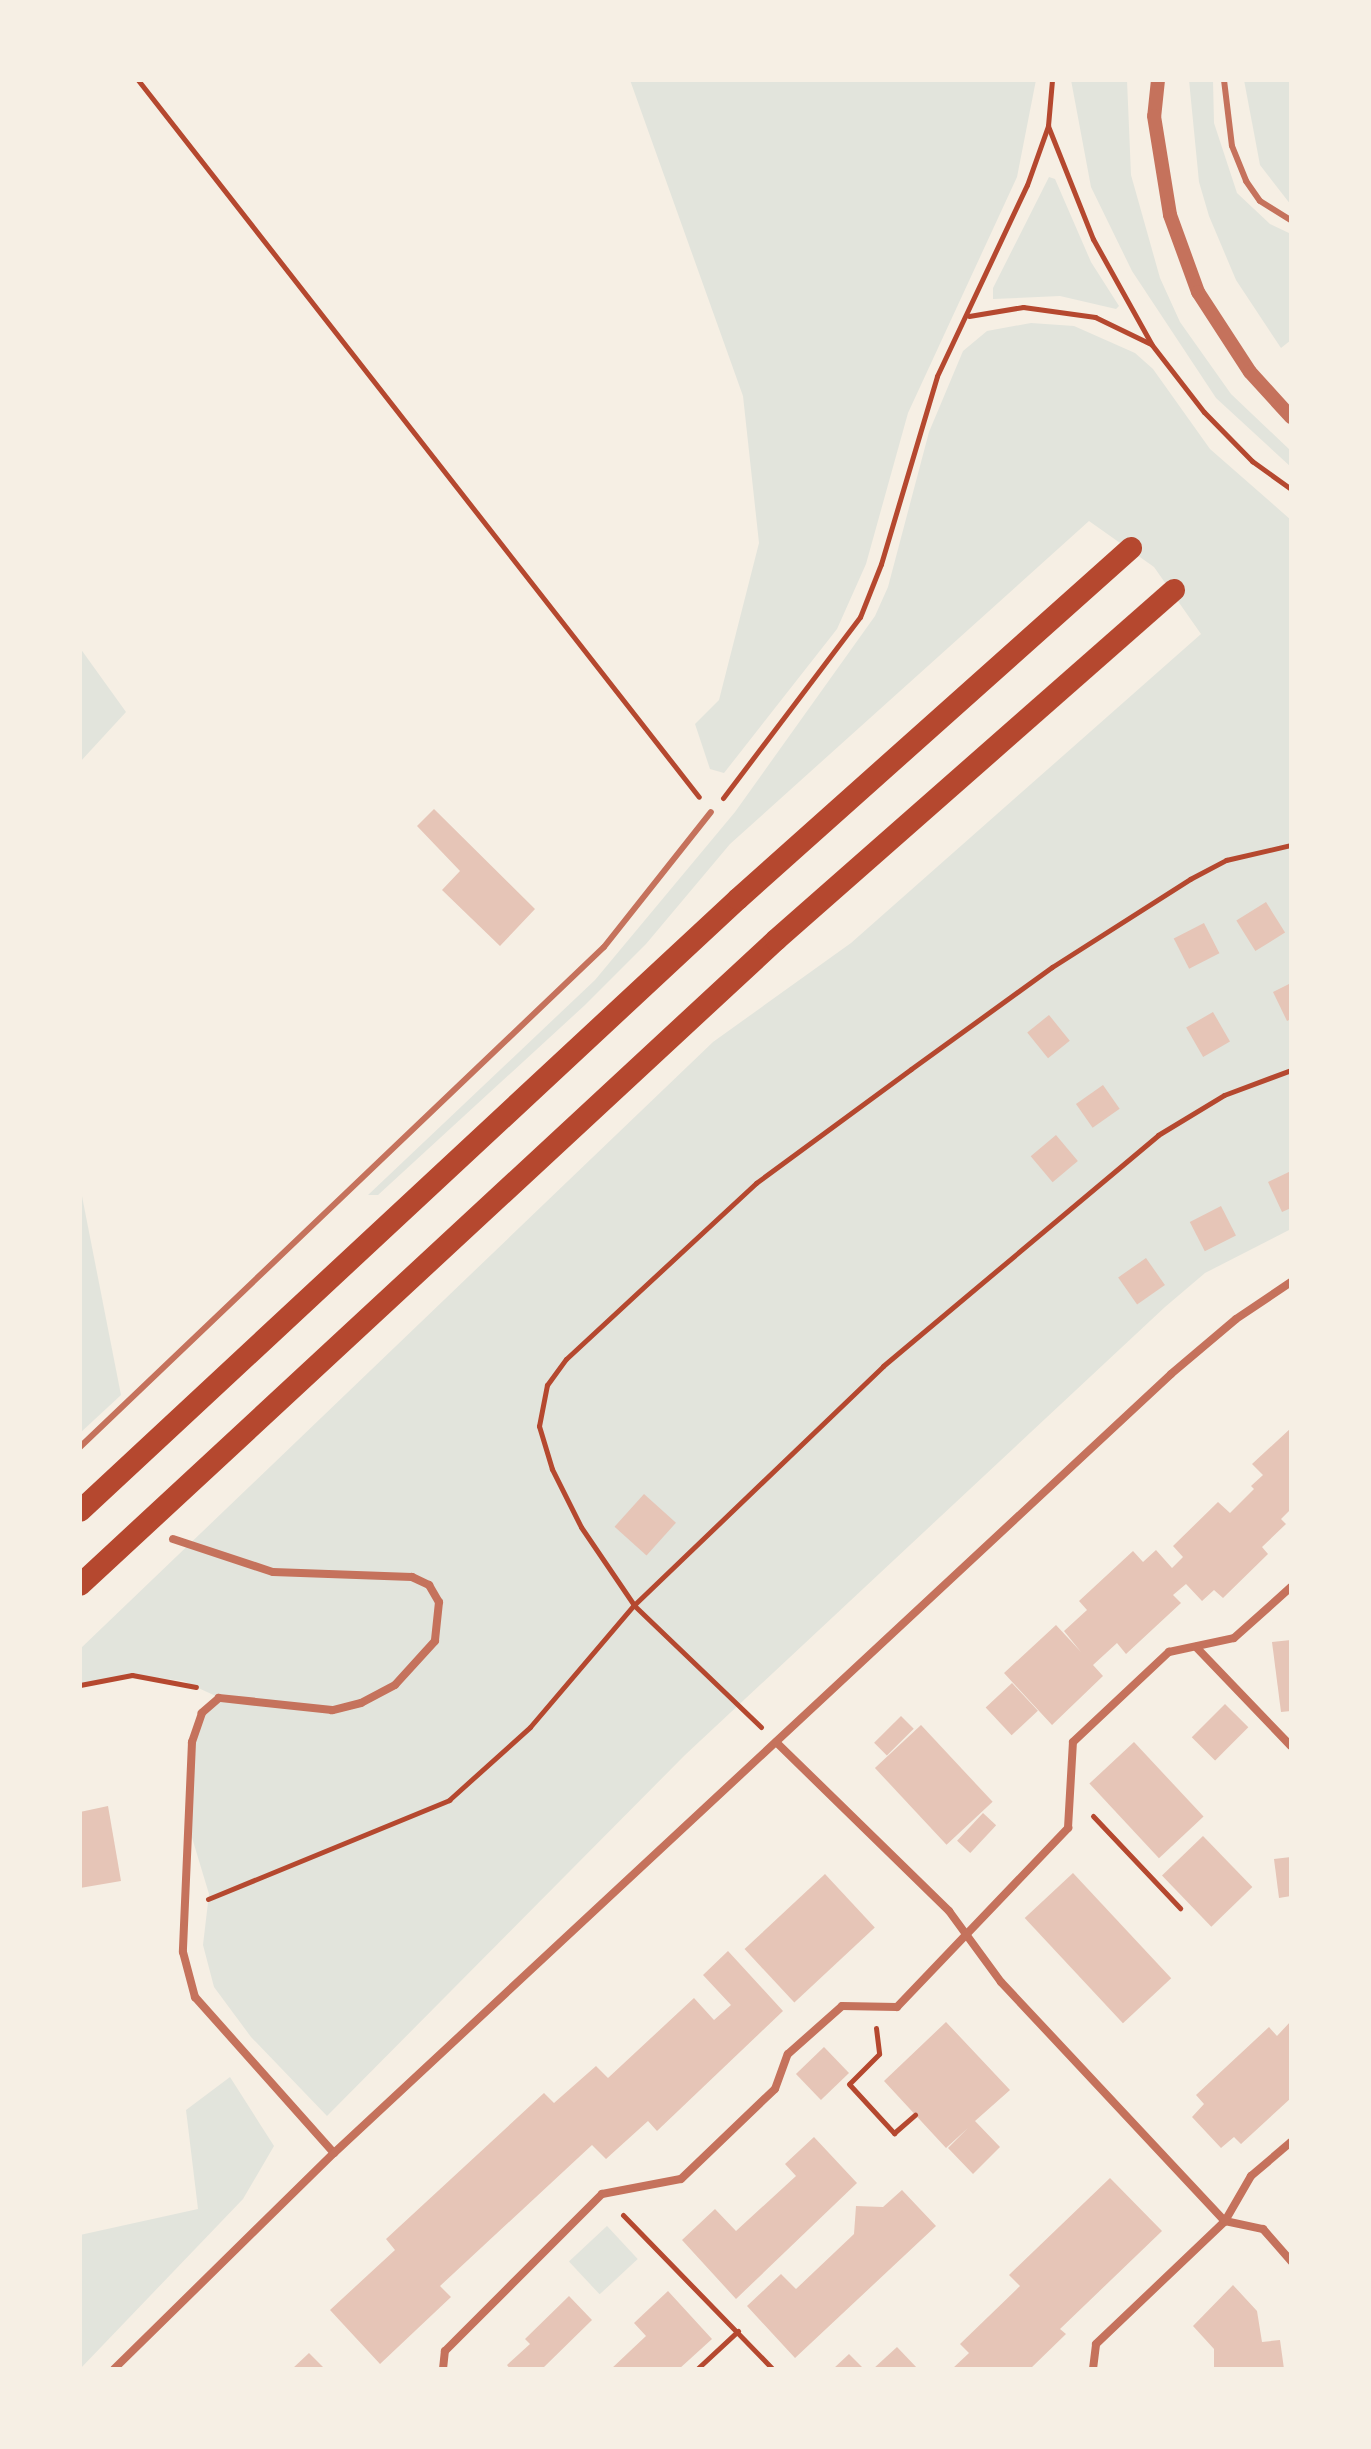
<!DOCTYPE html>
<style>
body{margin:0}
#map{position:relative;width:1371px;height:2449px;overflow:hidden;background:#f6efe4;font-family:"Source Sans 3",sans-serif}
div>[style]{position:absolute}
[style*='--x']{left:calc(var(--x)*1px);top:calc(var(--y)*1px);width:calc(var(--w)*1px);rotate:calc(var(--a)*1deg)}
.green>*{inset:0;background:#e2e4dc;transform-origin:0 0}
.building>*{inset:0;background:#e6c5b7;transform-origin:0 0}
.path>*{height:5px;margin:-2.5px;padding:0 2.5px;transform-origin:2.5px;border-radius:2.5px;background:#b5482f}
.service>*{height:6px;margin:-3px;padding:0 3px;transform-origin:3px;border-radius:3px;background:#c5725c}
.minor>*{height:8px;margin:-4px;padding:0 4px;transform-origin:4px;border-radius:4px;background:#c5725c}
.tertiary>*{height:14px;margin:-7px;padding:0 7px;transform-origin:7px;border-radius:7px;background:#c5725c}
.trunk>*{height:22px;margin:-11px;padding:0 11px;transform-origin:11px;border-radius:11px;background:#b5482f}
span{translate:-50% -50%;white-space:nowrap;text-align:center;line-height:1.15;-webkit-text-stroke:6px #f6efe4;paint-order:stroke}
.frame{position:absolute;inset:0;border:82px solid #f6efe4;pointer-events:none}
</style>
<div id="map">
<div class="green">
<i style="clip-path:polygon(630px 80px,1036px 80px,1017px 177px,908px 413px,866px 564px,837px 629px,724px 773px,710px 769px,695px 724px,719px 700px,759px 543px,743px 396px)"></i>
<i style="clip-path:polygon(1071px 80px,1127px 80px,1131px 175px,1160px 278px,1180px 322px,1231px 394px,1291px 451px,1291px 467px,1216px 398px,1132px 271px,1091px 187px)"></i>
<i style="clip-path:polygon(1189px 80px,1213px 80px,1214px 123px,1237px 193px,1270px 224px,1291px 234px,1291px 340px,1281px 348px,1236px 280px,1209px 216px,1199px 182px)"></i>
<i style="clip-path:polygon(1244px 80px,1291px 80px,1291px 205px,1260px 165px)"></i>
<i style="clip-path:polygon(1049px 177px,1055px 179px,1091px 262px,1119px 306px,1116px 309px,1060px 296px,993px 299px,993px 288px)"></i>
<i style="clip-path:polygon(1031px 323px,1074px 326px,1135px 353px,1153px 369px,1210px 449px,1291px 520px,1291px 1229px,1205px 1273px,1165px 1307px,685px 1755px,327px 2116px,251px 2037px,214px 1987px,203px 1945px,209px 1894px,190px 1831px,192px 1742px,202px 1713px,218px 1697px,183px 1681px,132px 1675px,80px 1685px,80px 1649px,713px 1042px,851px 943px,1201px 634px,1154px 567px,1089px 521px,730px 844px,646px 944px,585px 1005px,378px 1195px,368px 1195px,595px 980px,735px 812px,875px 616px,888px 587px,929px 432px,963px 351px,987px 331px)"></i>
<i style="clip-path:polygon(80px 648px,126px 712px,80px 762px)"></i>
<i style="clip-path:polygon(80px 1186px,121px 1395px,80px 1433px)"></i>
<i style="clip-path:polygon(230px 2077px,274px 2146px,243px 2199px,80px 2369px,80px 2235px,198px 2209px,186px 2110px)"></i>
<i style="left:607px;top:2226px;width:45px;height:52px;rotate:47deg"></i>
</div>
<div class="building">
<i style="clip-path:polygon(434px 809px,535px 909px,500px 946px,442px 890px,460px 871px,417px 826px)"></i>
<i style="left:1266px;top:902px;width:36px;height:35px;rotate:58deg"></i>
<i style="left:1204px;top:923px;width:34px;height:34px;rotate:63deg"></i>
<i style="clip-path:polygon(1291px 983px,1291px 1019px,1287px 1021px,1273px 992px)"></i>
<i style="left:1213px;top:1012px;width:34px;height:31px;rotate:60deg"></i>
<i style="left:1049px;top:1015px;width:33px;height:28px;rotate:51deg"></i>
<i style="left:1103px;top:1085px;width:29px;height:33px;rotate:55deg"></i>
<i style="left:1056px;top:1135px;width:34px;height:33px;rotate:50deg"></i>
<i style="clip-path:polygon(1291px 1171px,1291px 1208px,1282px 1212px,1268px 1182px)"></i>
<i style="left:1221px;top:1206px;width:33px;height:35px;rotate:63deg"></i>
<i style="left:1146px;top:1258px;width:33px;height:34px;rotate:55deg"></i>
<i style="clip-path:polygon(1291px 1428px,1291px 1509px,1281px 1519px,1286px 1524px,1262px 1547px,1268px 1554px,1223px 1598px,1214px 1590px,1202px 1601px,1186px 1584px,1173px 1595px,1181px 1603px,1126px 1654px,1117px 1643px,1093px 1665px,1103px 1676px,1052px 1725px,1004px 1673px,1056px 1625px,1081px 1652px,1064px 1631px,1087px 1610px,1079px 1601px,1133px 1551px,1143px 1562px,1156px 1550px,1172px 1568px,1183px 1557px,1173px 1546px,1218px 1502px,1230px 1513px,1254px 1489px,1251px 1486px,1263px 1475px,1252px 1464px)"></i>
<i style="left:644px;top:1494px;width:43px;height:44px;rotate:42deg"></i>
<i style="clip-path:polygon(1291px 1640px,1291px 1711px,1281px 1712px,1272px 1642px)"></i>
<i style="left:1012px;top:1683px;width:38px;height:36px;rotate:47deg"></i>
<i style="left:1225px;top:1704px;width:33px;height:47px;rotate:45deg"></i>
<i style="left:901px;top:1716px;width:18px;height:38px;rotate:45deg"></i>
<i style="left:921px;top:1725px;width:105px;height:63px;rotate:47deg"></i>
<i style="left:1134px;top:1742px;width:102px;height:61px;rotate:47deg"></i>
<i style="clip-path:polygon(108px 1806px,121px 1881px,80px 1888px,80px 1812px)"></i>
<i style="left:983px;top:1813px;width:18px;height:38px;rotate:43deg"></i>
<i style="left:1203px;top:1836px;width:71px;height:57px;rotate:46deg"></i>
<i style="clip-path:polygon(1291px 1857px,1291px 1896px,1279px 1898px,1274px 1859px)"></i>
<i style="left:1073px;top:1873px;width:144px;height:66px;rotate:47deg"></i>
<i style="left:825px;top:1874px;width:73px;height:110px;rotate:47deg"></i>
<i style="clip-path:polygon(728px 1951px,783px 2011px,657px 2131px,648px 2121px,606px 2159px,592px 2145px,440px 2286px,451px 2297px,380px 2364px,330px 2310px,395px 2250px,386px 2239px,544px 2093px,554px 2103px,596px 2066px,608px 2078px,694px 1998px,714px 2020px,731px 2005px,703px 1975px)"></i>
<i style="clip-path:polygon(1291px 2021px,1291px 2098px,1241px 2144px,1234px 2137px,1221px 2148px,1192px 2117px,1204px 2104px,1196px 2095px,1269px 2027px,1277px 2036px)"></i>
<i style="clip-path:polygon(946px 2022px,1010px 2090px,975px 2121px,1000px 2147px,973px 2174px,948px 2148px,968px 2128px,946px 2148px,884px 2081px)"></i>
<i style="left:824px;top:2047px;width:36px;height:39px;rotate:46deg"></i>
<i style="clip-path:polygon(814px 2137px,857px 2183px,736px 2299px,682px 2240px,715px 2209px,736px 2231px,796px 2176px,785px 2164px)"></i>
<i style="clip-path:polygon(1110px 2178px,1162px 2231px,1060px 2329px,1066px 2334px,1030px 2369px,952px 2369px,969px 2353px,960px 2344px,1020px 2286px,1009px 2275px)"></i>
<i style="clip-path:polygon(902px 2190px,936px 2226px,795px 2358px,747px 2306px,781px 2274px,796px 2289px,854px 2234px,856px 2206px,883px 2207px)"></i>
<i style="clip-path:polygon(1233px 2285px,1257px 2311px,1262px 2342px,1280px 2340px,1284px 2369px,1214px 2369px,1214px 2349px,1193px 2326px)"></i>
<i style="clip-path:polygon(668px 2291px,712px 2339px,679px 2369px,611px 2369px,646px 2336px,634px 2323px)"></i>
<i style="clip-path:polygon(569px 2296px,592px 2320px,542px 2369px,510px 2369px,507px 2365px,530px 2344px,525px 2339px)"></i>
<i style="clip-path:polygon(897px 2347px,918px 2369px,873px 2369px)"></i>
<i style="clip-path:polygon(309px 2353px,325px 2369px,292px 2369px)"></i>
<i style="clip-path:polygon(849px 2354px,864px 2369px,833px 2369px)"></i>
</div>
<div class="path">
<i style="--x:138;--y:80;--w:910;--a:51.96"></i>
<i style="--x:1052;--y:80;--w:46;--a:95"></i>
<i style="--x:1048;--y:126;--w:122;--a:68.3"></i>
<i style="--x:1093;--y:239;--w:121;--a:60.9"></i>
<i style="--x:1152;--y:345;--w:85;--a:52.2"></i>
<i style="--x:1204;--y:412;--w:69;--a:45.6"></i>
<i style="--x:1252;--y:461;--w:48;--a:35.7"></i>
<i style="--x:969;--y:316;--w:55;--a:-9.5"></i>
<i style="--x:1023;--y:307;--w:73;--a:7.9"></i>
<i style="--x:1095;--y:317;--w:62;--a:25.7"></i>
<i style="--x:723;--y:798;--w:227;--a:-52.9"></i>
<i style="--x:860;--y:617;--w:57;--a:-68.4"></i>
<i style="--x:881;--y:564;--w:196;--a:-73.4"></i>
<i style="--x:937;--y:376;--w:211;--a:-64.8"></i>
<i style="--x:1027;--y:185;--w:63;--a:-70.4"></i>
<i style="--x:80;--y:1685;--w:53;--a:-10.9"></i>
<i style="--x:132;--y:1675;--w:65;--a:10.6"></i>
<i style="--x:761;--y:1727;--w:176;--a:-136.2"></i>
<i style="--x:634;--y:1605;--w:94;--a:-124.2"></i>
<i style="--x:581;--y:1527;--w:65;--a:-116.6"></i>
<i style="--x:552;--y:1469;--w:45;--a:-106.8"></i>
<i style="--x:539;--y:1426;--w:42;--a:-79"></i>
<i style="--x:547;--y:1385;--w:32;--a:-54"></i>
<i style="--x:566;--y:1359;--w:259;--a:-42.8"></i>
<i style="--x:756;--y:1183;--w:192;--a:-36.3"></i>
<i style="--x:911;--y:1069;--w:174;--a:-35.9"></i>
<i style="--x:1052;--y:967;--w:164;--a:-32.5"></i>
<i style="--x:1190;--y:879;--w:41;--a:-27.8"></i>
<i style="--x:1226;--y:860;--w:67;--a:-13"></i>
<i style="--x:1093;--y:1816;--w:127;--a:46.6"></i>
<i style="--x:208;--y:1899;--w:261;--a:-22.3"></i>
<i style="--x:449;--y:1800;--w:109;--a:-42"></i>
<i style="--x:530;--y:1727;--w:160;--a:-49.6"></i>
<i style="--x:634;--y:1605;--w:345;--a:-43.8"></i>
<i style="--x:883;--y:1366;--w:359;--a:-40"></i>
<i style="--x:1158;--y:1135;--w:77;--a:-31.2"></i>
<i style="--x:1224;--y:1095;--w:72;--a:-20.5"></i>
<i style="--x:876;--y:2028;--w:26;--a:83"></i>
<i style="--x:879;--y:2054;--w:42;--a:135"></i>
<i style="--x:849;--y:2084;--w:67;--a:47.4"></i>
<i style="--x:894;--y:2133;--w:28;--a:-41"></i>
<i style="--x:623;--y:2215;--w:215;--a:45.8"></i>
<i style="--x:697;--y:2369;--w:56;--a:-42.8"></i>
</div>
<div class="service">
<i style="--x:1224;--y:80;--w:66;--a:83.1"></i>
<i style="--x:1232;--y:146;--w:38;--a:68"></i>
<i style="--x:1246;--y:181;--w:24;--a:55"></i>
<i style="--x:1260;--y:201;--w:36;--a:32"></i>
<i style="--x:80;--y:1447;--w:724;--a:-43.66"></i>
<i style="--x:604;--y:947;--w:172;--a:-51.6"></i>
</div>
<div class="minor">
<i style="--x:173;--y:1539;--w:105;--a:18.3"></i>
<i style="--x:273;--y:1572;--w:139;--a:2.1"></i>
<i style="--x:412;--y:1577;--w:19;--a:25"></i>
<i style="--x:429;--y:1585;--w:20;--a:60"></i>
<i style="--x:439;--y:1602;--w:39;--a:96"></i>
<i style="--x:435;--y:1641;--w:59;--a:132.3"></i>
<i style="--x:395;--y:1685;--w:38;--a:152"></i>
<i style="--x:361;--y:1703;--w:30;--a:166"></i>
<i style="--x:332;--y:1710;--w:114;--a:-173.9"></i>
<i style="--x:219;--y:1698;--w:23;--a:139"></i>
<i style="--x:202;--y:1713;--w:31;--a:109"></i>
<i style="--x:192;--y:1742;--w:210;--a:92.5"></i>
<i style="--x:183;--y:1952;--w:47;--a:75.1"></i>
<i style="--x:195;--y:1997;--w:209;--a:48.3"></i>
<i style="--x:1196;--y:1647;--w:137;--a:46.2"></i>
<i style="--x:776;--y:1742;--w:242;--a:44.3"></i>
<i style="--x:949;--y:1911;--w:88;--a:53.8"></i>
<i style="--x:1001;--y:1982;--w:328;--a:46.9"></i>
<i style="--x:1225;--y:2221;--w:39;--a:12"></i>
<i style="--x:1263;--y:2229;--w:43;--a:48.8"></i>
<i style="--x:114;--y:2369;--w:308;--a:-44.5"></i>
<i style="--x:334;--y:2153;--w:1143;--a:-42.94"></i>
<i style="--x:1171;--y:1374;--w:85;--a:-40.2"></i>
<i style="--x:1236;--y:1319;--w:66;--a:-33.9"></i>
<i style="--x:443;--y:2369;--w:18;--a:-84"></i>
<i style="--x:445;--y:2351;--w:222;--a:-45"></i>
<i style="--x:602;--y:2194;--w:80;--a:-10.8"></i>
<i style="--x:681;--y:2179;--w:130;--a:-43.8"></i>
<i style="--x:775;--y:2089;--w:37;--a:-70"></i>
<i style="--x:788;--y:2054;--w:72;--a:-41.6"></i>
<i style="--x:842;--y:2006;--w:55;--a:1"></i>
<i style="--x:897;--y:2007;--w:248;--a:-46.3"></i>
<i style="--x:1068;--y:1828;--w:86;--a:-86.7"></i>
<i style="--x:1073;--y:1742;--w:132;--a:-43.2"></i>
<i style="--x:1169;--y:1652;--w:66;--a:-12.2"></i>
<i style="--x:1234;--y:1638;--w:76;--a:-41.8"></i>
<i style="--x:1093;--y:2369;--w:25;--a:-83"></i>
<i style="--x:1096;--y:2344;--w:178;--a:-43.6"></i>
<i style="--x:1225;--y:2221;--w:52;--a:-60"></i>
<i style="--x:1251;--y:2176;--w:52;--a:-40.4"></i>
</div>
<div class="tertiary">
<i style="--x:1158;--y:80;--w:36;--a:96"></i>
<i style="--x:1154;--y:116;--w:100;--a:80.8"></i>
<i style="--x:1170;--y:215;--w:82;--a:70"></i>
<i style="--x:1198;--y:292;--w:95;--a:57"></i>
<i style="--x:1250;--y:372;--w:61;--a:47.7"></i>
</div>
<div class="trunk">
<i style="--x:80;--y:1511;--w:899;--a:-42.93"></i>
<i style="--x:738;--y:899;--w:527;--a:-41.77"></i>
<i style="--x:80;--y:1585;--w:949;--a:-42.82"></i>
<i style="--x:776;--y:940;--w:530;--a:-41.33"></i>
</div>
<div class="frame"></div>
</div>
